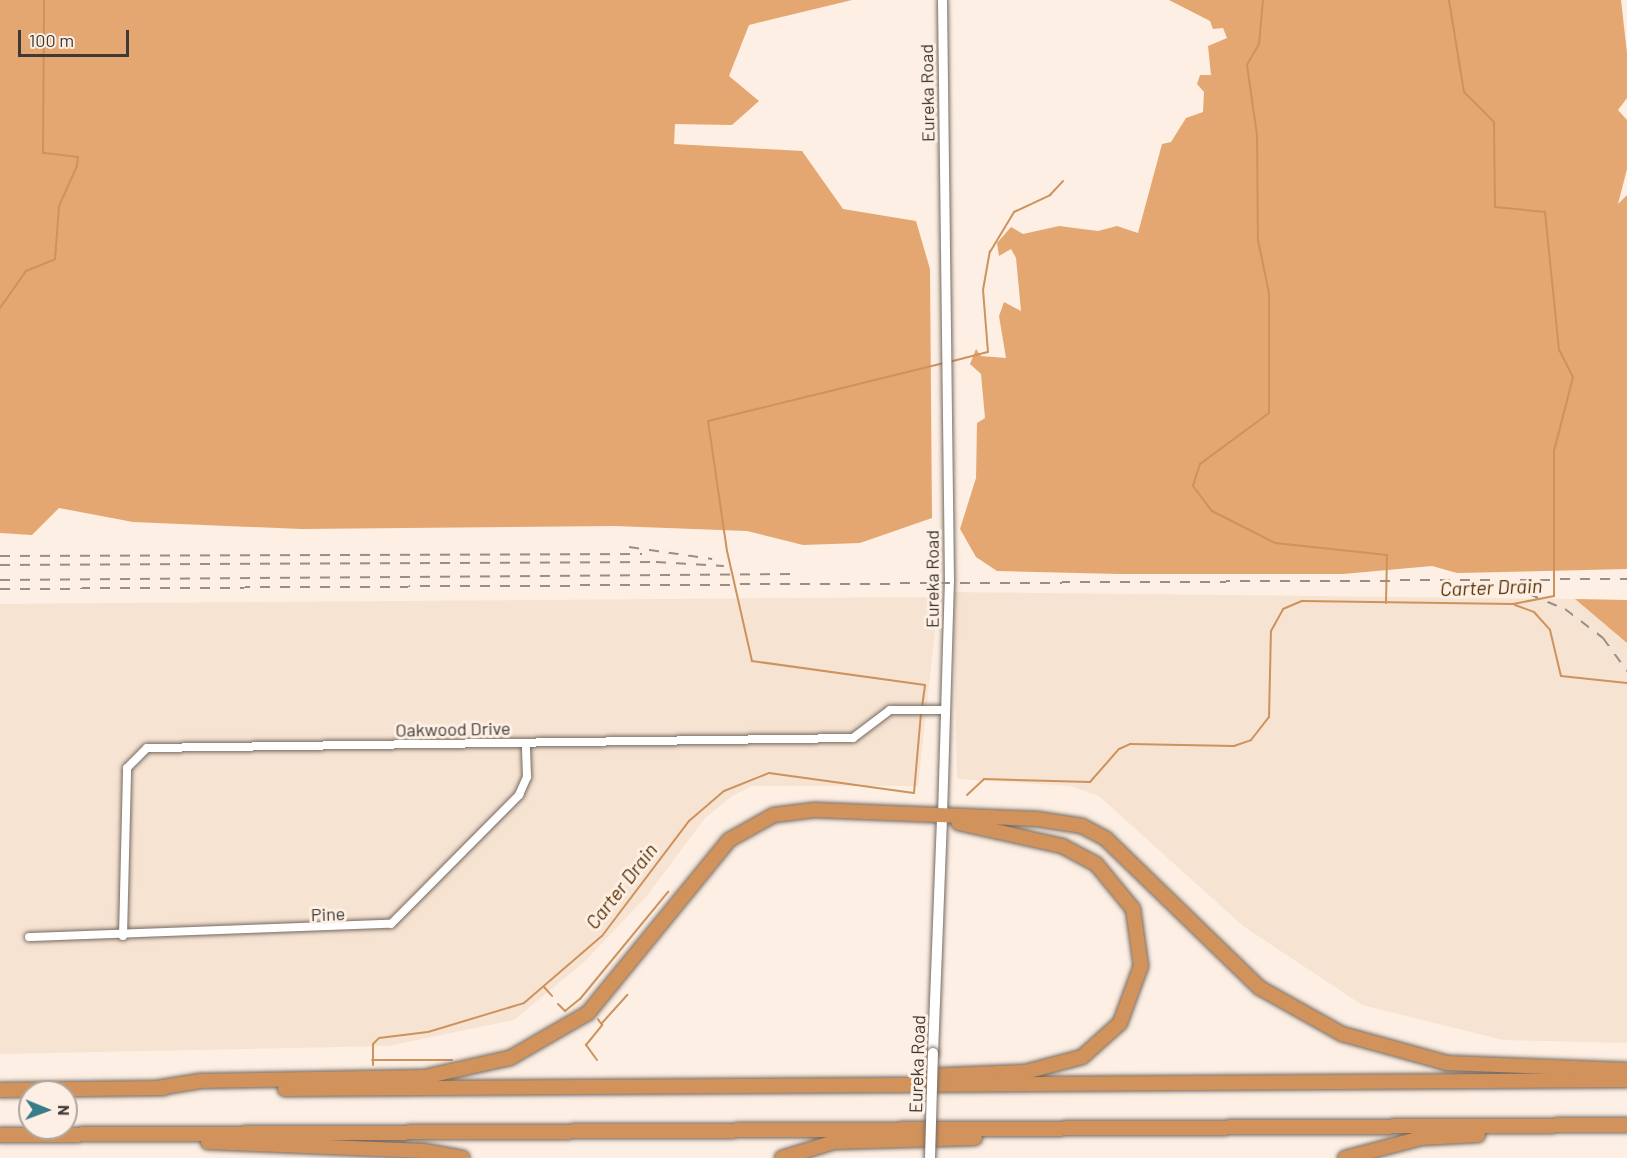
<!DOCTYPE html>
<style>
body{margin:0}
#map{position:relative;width:1627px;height:1158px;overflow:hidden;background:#fdefe4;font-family:Barlow,sans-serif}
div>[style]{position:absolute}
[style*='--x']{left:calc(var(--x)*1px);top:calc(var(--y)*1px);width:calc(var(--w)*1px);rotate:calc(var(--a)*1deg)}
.built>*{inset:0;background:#f7e3d2}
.forest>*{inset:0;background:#e4a771}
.stream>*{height:2px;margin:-1px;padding:0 1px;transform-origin:1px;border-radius:1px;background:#ce925c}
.roads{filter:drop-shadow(0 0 2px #766a60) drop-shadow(0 0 2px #766a60)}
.minor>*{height:8px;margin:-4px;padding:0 4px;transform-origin:4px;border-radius:4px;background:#fff}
.tertiary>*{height:9px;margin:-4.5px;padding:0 4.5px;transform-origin:4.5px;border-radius:4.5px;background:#fff}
.secondary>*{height:10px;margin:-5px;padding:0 5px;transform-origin:5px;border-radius:5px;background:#fff}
.motorway>*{height:14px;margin:-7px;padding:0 7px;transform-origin:7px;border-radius:7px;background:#d1935b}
.rail>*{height:2px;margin-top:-1px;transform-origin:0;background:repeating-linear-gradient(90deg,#978e86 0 10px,transparent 0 20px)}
.bridges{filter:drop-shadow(0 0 2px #766a60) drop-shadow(0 0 2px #766a60)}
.secondary-bridge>*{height:10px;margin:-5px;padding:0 5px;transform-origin:5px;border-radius:5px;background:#fff}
span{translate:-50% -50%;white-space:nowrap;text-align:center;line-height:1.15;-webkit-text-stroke:6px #fdefe4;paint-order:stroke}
.street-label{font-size:18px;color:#3f3a35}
.water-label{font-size:20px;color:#583104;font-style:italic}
.north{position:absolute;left:18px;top:1080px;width:60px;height:60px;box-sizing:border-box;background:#fdefe4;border:2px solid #b1a79e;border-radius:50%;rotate:91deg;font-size:16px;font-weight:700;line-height:24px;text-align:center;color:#3f3a35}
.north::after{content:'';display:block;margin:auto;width:21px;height:27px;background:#367c89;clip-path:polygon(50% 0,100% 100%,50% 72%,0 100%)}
.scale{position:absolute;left:18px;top:30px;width:111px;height:27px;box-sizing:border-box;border:3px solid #3f3a35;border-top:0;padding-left:8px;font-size:18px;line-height:21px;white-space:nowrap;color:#3f3a35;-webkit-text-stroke:4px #fdefe4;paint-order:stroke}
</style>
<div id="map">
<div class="built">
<i style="clip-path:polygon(953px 592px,1575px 599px,1627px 643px,1627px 1043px,1503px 1040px,1362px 1005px,1243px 926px,1099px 796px,1071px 786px,957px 779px)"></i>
<i style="clip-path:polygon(932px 597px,935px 631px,918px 786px,751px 786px,731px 797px,705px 818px,646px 897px,584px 962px,514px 1020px,388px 1046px,0 1054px,0 604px)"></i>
</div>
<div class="forest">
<i style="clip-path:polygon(0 0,852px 0,749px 25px,729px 76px,759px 101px,732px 125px,675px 124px,674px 144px,802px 151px,843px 209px,916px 221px,930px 269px,932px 518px,860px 543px,803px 545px,747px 531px,614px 526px,301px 529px,133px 522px,59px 508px,32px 535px,0 533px)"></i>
<i style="clip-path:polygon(1169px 0,1621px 0,1627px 53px,1627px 98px,1618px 110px,1627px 120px,1627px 169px,1618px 204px,1627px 195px,1627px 569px,1457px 573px,1432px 566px,1343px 574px,1119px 574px,997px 571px,976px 557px,960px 529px,976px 478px,977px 423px,985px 418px,981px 374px,970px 364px,976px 349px,981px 356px,1006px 358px,999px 316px,1004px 302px,1021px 311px,1016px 258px,1011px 249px,999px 256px,997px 243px,1011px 227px,1023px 234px,1059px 226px,1098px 231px,1117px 226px,1138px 233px,1162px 144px,1171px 142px,1186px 118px,1203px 112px,1204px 92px,1197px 84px,1200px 75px,1211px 75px,1208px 46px,1227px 38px,1223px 28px,1213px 29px,1210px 21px)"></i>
<i style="clip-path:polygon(1575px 599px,1627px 600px,1627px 643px)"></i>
</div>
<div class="stream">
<i style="--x:1263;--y:0;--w:44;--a:95.2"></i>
<i style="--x:1259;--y:44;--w:24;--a:120"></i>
<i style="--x:1247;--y:65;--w:71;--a:81.9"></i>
<i style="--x:1257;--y:135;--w:105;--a:89.5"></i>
<i style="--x:1258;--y:240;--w:54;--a:78.3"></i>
<i style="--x:1269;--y:293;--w:120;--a:90"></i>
<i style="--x:1269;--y:413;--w:86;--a:143.5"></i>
<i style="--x:1200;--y:464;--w:23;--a:108"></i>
<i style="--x:1193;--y:486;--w:31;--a:53"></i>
<i style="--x:1212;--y:511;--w:71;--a:26.9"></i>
<i style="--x:1275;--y:543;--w:113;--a:6.1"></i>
<i style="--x:1387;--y:555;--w:48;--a:91.2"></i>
<i style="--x:0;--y:308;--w:45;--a:-54.9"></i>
<i style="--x:26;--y:271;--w:31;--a:-22"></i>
<i style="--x:55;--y:259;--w:53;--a:-85.7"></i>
<i style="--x:59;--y:206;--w:44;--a:-65.8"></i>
<i style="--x:77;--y:166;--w:9;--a:-84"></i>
<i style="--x:78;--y:157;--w:35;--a:-173"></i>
<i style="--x:43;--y:153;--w:153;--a:-89.6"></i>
<i style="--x:949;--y:362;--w:40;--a:-14.4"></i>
<i style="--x:988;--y:352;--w:62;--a:-94.6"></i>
<i style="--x:983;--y:290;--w:39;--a:-80"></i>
<i style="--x:990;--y:252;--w:47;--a:-59"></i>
<i style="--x:1014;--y:212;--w:40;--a:-25"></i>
<i style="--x:1050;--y:195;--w:19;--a:-47"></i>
<i style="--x:1515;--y:605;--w:20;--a:20"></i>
<i style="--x:1534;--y:612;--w:24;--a:48"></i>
<i style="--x:1550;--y:630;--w:47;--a:76.6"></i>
<i style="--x:1561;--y:676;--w:66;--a:6.1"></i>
<i style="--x:922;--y:707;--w:22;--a:-82"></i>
<i style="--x:925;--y:685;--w:175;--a:-172.1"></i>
<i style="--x:752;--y:661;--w:113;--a:-102.8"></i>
<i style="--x:727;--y:551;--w:131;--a:-98.3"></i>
<i style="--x:708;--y:421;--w:243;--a:-13.8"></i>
<i style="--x:967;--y:795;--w:23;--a:-43"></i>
<i style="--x:984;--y:779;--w:106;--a:1.6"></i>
<i style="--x:1090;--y:782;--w:44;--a:-48.7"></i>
<i style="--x:1119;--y:749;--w:12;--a:-24"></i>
<i style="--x:1130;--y:744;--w:104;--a:1.1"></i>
<i style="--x:1234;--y:746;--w:18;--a:-19"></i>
<i style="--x:1251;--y:740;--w:29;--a:-52"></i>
<i style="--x:1269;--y:717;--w:86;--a:-88.7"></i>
<i style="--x:1271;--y:631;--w:25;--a:-61"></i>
<i style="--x:1283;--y:609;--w:21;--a:-23"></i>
<i style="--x:1302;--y:601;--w:211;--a:0.8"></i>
<i style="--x:1513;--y:604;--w:42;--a:-11"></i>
<i style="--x:1554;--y:596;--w:145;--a:-90"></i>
<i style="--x:1554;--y:451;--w:76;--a:-75.6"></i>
<i style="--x:1573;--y:377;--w:30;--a:-117"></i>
<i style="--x:1559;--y:350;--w:139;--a:-95.8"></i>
<i style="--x:1545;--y:212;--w:50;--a:-174.3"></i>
<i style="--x:1495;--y:207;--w:85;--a:-90.7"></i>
<i style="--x:1494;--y:122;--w:42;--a:-135"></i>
<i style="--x:1464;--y:92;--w:93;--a:-99.3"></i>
<i style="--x:544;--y:987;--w:12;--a:48"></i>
<i style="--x:558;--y:1004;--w:10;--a:45"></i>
<i style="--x:565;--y:1011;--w:19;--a:-39"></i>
<i style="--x:580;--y:999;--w:139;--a:-50.6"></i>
<i style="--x:602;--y:1023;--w:38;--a:-48"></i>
<i style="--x:372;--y:1060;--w:80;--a:0"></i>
<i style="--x:597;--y:1060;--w:19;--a:-126"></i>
<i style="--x:586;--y:1045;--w:26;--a:-51"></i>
<i style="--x:602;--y:1025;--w:7;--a:-124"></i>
<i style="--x:373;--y:1065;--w:21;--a:-90"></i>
<i style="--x:373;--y:1044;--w:8;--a:-45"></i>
<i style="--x:379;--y:1038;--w:49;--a:-7"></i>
<i style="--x:428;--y:1032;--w:100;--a:-16.8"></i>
<i style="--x:524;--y:1003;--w:103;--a:-40.7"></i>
<i style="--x:602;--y:936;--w:144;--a:-52.9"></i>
<i style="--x:689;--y:821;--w:46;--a:-40.6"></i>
<i style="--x:724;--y:791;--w:48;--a:-21.8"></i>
<i style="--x:769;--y:773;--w:146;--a:7.9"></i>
<i style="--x:914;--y:793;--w:80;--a:-85"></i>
</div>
<div class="roads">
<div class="minor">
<i style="--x:123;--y:936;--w:168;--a:-88.6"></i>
<i style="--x:127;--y:768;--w:28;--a:-45"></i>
<i style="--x:147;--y:748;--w:706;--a:-0.81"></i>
<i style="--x:853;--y:738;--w:46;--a:-37.1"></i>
<i style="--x:890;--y:710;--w:56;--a:0"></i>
<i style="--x:29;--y:937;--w:362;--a:-2.1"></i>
<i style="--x:391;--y:924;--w:182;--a:-45.2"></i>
<i style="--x:519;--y:795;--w:20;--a:-66"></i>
<i style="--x:527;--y:777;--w:34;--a:-92"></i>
</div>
<div class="tertiary">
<i style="--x:942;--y:0;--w:579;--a:89.31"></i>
<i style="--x:949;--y:579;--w:240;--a:91.7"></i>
</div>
<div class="secondary">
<i style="--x:933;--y:1053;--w:234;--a:-87.8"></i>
</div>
<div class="motorway">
<i style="--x:925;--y:1076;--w:100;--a:-2.3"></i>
<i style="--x:1025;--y:1072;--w:59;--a:-14.7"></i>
<i style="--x:1082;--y:1057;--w:51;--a:-41.8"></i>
<i style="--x:1120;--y:1023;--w:61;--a:-69.8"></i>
<i style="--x:1141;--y:966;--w:58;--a:-98"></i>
<i style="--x:1133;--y:909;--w:58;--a:-129.4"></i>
<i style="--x:1096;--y:864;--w:38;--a:-152"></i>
<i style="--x:1062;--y:846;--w:106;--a:-167.4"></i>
<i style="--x:157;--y:1088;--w:44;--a:-9.2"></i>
<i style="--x:200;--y:1081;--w:224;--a:-1"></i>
<i style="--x:424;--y:1077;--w:88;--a:-12.5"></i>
<i style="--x:510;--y:1058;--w:90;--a:-30"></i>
<i style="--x:588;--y:1013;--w:223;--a:-50.8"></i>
<i style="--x:729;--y:840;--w:51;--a:-29.1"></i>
<i style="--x:774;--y:815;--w:41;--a:-7"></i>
<i style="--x:815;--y:810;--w:222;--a:2.3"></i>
<i style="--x:1037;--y:819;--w:46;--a:8.8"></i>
<i style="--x:1082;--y:826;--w:27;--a:28"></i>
<i style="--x:1106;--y:839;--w:214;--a:44.1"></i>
<i style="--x:1260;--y:988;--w:94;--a:29.3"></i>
<i style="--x:1342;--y:1034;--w:109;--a:15.4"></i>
<i style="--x:1447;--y:1063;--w:180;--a:2.2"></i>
<i style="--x:285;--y:1089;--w:1342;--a:-0.38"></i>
<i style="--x:0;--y:1090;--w:164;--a:-0.7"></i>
<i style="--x:0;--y:1135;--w:1627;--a:-0.35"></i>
<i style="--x:208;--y:1142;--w:216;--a:2.4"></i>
<i style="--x:424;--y:1151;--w:39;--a:10"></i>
<i style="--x:782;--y:1158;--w:54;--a:-17.1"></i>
<i style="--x:834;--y:1142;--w:141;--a:-1.6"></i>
<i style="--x:1345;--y:1158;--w:79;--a:-14.7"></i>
<i style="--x:1421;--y:1138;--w:57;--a:-3"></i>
</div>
</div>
<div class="rail">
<i style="--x:629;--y:547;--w:84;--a:8.2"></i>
<i style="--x:0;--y:556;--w:642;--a:-0.18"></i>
<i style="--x:0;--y:565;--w:656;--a:-0.26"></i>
<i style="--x:656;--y:562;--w:68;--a:3.4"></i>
<i style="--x:0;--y:580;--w:794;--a:-0.43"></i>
<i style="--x:1480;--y:587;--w:49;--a:8.1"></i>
<i style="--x:1529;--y:594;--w:39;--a:23"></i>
<i style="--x:1565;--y:609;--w:48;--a:37.3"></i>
<i style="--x:1603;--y:638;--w:41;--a:54"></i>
<i style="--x:0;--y:589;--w:1627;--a:-0.35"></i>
</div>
<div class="bridges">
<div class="secondary-bridge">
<i style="--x:930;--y:1158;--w:105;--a:-88.4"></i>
</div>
</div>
<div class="street-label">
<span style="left:927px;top:93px;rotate:-91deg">Eureka Road</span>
<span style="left:932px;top:579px;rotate:-90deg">Eureka Road</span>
<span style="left:453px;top:729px;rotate:-1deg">Oakwood Drive</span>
<span style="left:328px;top:914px;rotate:-2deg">Pine</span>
<span style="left:917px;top:1064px;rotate:-88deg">Eureka Road</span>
</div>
<div class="water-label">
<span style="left:1491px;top:587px;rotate:-2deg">Carter Drain</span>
<span style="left:621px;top:886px;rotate:-52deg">Carter Drain</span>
</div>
<div class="north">N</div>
<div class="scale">100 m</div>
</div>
